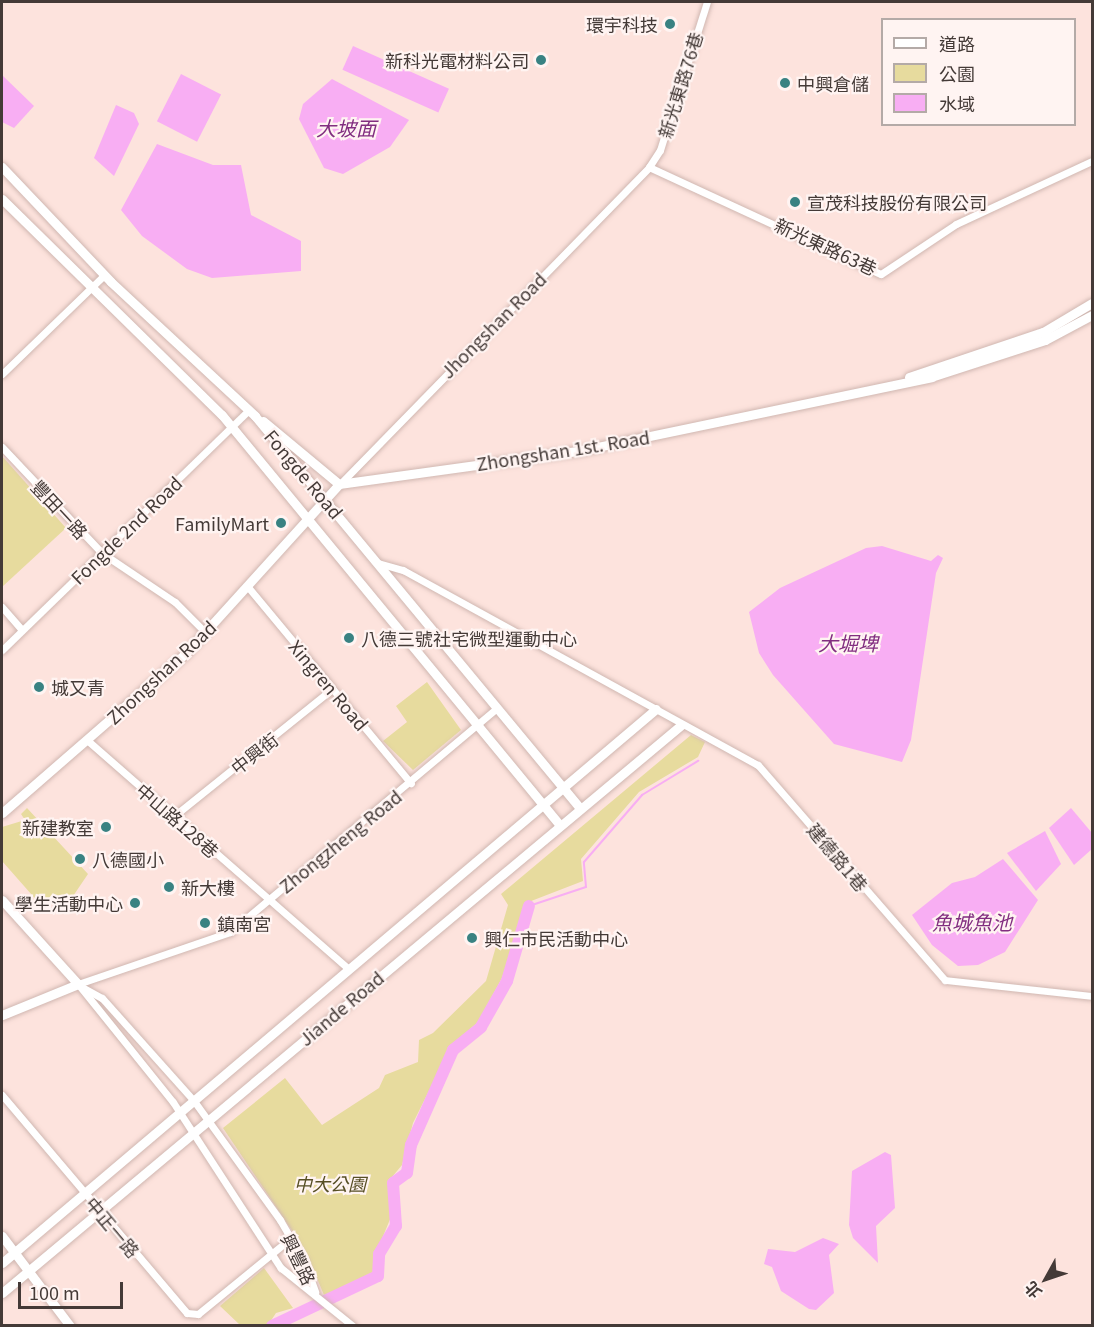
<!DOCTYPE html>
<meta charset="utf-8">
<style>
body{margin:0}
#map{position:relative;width:1094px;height:1327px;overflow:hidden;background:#fde3dd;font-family:Georgia,"Noto Sans TC",serif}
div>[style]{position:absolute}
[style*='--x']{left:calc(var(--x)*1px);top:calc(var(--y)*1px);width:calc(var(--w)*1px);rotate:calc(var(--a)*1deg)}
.green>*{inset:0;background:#e7db9e}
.water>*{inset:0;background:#f8aef3;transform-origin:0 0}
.stream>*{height:2px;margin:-1px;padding:0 1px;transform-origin:1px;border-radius:1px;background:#f8aef3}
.river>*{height:12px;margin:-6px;padding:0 6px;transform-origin:6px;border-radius:6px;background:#f8aef3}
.roads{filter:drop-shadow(0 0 2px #d0b7b1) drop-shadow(0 0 2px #d0b7b1)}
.street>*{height:7px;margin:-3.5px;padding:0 3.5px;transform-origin:3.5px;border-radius:3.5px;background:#fff}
.secondary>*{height:9px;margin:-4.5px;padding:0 4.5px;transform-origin:4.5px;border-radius:4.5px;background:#fff}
.dots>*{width:16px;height:16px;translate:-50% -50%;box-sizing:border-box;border:3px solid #fff4f2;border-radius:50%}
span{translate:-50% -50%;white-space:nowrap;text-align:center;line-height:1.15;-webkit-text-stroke:4.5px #fff4f2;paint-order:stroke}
.poi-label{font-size:18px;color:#443a37}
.right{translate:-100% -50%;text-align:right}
.left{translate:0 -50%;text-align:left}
.street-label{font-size:18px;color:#443a37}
.park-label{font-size:18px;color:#574f25;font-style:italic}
.water-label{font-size:20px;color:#822e80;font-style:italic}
.frame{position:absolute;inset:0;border:3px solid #443a37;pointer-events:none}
.legend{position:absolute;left:881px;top:18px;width:195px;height:108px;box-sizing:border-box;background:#fff4f2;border:2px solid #b4aaa7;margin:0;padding:8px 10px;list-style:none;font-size:18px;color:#443a37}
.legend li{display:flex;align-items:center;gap:12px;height:30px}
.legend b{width:30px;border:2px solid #b4aaa7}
.north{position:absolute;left:1016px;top:1249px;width:60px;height:60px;-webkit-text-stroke:4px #fff4f2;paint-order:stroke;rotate:230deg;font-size:16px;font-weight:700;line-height:24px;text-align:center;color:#443a37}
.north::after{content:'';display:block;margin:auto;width:21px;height:27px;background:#443a37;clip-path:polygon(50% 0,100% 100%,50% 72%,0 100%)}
.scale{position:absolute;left:18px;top:1282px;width:105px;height:27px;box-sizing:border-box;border:3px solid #443a37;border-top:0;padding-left:8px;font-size:18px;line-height:21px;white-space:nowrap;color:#443a37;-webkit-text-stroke:4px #fff4f2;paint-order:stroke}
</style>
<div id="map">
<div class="green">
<i style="clip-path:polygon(2px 456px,66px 528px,2px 587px)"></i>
<i style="clip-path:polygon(427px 682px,461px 730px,413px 770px,383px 741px,407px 722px,396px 706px)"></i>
<i style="clip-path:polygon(691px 735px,705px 742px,698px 757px,639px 792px,581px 859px,583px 881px,526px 903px,502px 978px,478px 1022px,452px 1045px,413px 1123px,402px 1165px,392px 1177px,391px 1217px,374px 1258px,374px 1276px,324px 1295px,305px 1250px,223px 1128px,285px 1078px,322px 1125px,379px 1088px,385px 1075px,418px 1062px,419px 1040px,433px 1033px,486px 981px,508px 905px,501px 894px)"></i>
<i style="clip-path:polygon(27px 808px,88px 874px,67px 905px,39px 903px,2px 861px,2px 827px,25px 820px,21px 814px)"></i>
<i style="clip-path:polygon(264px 1268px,293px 1308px,276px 1313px,268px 1325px,240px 1325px,220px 1306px)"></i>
</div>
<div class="water">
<i style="left:353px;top:46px;width:105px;height:26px;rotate:24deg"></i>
<i style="left:181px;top:74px;width:45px;height:53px;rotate:27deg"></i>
<i style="clip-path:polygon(2px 75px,34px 106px,14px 128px,2px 122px)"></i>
<i style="clip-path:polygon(332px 79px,409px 120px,390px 147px,343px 174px,324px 168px,299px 119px,303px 104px)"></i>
<i style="clip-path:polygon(116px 105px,134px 113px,139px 124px,114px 176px,94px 158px)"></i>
<i style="clip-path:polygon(157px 144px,213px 165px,241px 165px,251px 215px,301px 241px,301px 271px,212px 278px,187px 269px,142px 236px,121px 210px)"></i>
<i style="clip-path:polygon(882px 546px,931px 561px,938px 555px,943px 558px,936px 573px,911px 740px,902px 762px,834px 744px,773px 675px,759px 653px,749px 612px,780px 588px,866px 548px)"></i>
<i style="clip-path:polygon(1071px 808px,1092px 833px,1092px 849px,1074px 865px,1049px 828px)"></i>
<i style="clip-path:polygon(1045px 831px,1061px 864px,1036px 891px,1007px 853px)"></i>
<i style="clip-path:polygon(1003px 859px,1038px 900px,1005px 952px,978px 965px,958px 966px,932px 945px,912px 915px,952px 883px,975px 877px)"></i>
<i style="clip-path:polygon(885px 1152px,891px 1155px,895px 1208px,876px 1226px,878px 1263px,853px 1238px,849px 1225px,852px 1171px)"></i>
<i style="clip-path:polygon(823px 1238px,839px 1244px,829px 1255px,834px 1293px,816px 1310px,809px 1309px,781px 1291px,772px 1267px,764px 1264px,768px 1249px,795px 1252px)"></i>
</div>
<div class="stream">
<i style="--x:529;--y:906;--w:60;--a:-18.4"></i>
<i style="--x:586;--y:887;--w:25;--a:-95"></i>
<i style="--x:584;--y:862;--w:89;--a:-49.1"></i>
<i style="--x:642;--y:795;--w:66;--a:-31.3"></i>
</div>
<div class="river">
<i style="--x:272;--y:1326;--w:117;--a:-25.3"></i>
<i style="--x:378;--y:1276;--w:22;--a:-87"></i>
<i style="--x:379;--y:1254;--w:33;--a:-59"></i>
<i style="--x:396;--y:1226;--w:43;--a:-94"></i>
<i style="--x:393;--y:1183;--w:17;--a:-36"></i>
<i style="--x:407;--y:1173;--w:28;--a:-82"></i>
<i style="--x:411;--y:1145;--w:104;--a:-66.1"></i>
<i style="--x:453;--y:1050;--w:36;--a:-39"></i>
<i style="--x:481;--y:1027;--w:53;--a:-60.5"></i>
<i style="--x:507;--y:981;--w:78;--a:-73.7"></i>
</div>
<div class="roads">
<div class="street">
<i style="--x:649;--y:167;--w:255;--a:24.8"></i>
<i style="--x:881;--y:274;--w:90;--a:-33.7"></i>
<i style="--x:956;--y:224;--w:150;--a:-24.9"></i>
<i style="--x:2;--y:374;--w:142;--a:-44.1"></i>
<i style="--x:2;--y:447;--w:146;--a:46.7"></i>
<i style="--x:102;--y:553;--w:88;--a:33.9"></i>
<i style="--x:175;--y:602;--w:44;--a:45"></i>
<i style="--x:340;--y:484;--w:443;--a:-45.7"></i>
<i style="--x:649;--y:167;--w:20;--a:-57"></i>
<i style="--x:660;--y:150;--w:155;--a:-72.4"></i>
<i style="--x:378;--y:563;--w:26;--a:16"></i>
<i style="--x:403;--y:570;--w:405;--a:28.8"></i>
<i style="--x:758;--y:765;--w:285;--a:49"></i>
<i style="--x:945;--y:980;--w:148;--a:6.2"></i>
<i style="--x:248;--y:587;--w:255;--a:50.3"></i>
<i style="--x:2;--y:607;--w:30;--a:49"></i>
<i style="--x:2;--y:650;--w:344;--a:-44.2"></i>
<i style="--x:87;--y:740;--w:348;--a:41.2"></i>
<i style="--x:174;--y:816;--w:203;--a:-38.8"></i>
<i style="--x:78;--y:984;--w:161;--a:-18.9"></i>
<i style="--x:230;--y:932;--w:349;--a:-40"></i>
<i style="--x:78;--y:984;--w:151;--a:51.2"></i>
<i style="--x:173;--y:1102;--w:198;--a:57"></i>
<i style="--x:281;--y:1268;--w:92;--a:38.9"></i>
<i style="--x:80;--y:986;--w:25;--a:29"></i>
<i style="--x:102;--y:998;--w:138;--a:48.2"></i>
<i style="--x:194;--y:1101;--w:147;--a:54.1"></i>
<i style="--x:280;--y:1220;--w:48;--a:59.7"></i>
<i style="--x:304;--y:1261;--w:33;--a:70"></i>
<i style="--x:2;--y:1095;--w:286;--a:49.7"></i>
<i style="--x:187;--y:1313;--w:11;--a:5"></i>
<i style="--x:198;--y:1314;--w:120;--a:-39.3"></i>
</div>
<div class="secondary">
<i style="--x:2;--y:167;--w:158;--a:46.5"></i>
<i style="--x:111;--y:282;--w:197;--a:42.9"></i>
<i style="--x:255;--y:416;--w:508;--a:50.35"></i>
<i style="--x:2;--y:199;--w:308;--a:44.5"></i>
<i style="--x:222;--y:415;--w:530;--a:50.51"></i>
<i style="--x:909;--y:377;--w:141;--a:-18.6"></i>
<i style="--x:1043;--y:332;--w:57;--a:-30.6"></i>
<i style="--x:263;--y:421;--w:99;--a:39.7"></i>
<i style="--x:2;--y:813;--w:244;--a:-41"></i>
<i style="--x:186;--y:653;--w:228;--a:-47.8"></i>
<i style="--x:339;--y:484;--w:246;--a:-7.9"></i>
<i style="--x:583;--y:450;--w:356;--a:-11.8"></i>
<i style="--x:931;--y:377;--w:120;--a:-18"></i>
<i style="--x:1045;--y:340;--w:53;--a:-28"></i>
<i style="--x:2;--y:900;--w:113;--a:47.9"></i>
<i style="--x:78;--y:984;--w:82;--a:157.8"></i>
<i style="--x:2;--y:1236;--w:113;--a:52.9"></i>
<i style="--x:2;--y:1263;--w:857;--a:-40.27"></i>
<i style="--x:2;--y:1293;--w:885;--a:-39.91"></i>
</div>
</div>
<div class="dots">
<i style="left:670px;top:24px;background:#398282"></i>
<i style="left:541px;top:60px;background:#398282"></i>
<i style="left:785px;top:83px;background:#398282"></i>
<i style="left:795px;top:202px;background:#398282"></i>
<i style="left:281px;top:523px;background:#398282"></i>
<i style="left:349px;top:638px;background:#398282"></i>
<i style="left:39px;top:687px;background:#398282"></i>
<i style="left:106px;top:827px;background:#398282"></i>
<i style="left:80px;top:859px;background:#398282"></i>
<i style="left:169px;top:887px;background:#398282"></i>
<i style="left:135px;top:903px;background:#398282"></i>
<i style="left:205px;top:923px;background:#398282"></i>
<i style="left:472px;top:938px;background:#398282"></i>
</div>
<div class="poi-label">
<span class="right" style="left:658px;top:24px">環宇科技</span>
<span class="right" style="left:529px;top:60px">新科光電材料公司</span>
<span class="left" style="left:797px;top:83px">中興倉儲</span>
<span class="left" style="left:807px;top:202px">宣茂科技股份有限公司</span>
<span class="right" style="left:269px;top:523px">FamilyMart</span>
<span class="left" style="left:361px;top:638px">八德三號社宅微型運動中心</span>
<span class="left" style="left:51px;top:687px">城又青</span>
<span class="right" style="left:94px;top:827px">新建教室</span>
<span class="left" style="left:92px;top:859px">八德國小</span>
<span class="left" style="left:181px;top:887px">新大樓</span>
<span class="right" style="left:123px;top:903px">學生活動中心</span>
<span class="left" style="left:217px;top:923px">鎮南宮</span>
<span class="left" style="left:484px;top:938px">興仁市民活動中心</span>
</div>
<div class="street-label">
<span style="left:680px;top:85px;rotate:-73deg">新光東路76巷</span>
<span style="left:826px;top:246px;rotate:25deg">新光東路63巷</span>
<span style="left:493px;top:325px;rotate:-45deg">Jhongshan Road</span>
<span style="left:563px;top:450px;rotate:-9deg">Zhongshan 1st. Road</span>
<span style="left:304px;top:474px;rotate:50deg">Fongde Road</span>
<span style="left:60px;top:509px;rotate:47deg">豐田一路</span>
<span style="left:126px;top:530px;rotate:-44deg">Fongde 2nd Road</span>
<span style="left:161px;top:672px;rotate:-43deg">Zhongshan Road</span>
<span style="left:329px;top:685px;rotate:50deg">Xingren Road</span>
<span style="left:254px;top:753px;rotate:-38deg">中興街</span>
<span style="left:178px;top:820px;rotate:41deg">中山路128巷</span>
<span style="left:340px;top:841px;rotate:-39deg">Zhongzheng Road</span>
<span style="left:838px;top:857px;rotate:50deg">建德路1巷</span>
<span style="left:341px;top:1008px;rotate:-40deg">Jiande Road</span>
<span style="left:113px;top:1227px;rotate:50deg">中正一路</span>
<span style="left:299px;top:1259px;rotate:64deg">興豐路</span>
</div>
<div class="park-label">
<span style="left:330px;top:1183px">中大公園</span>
</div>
<div class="water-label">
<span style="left:346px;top:127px">大坡面</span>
<span style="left:848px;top:642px">大堀埤</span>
<span style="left:972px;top:921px">魚城魚池</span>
</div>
<div class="frame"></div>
<ul class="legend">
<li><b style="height:8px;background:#fff"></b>道路</li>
<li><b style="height:16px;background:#e7db9e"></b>公園</li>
<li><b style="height:16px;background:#f8aef3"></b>水域</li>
</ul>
<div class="north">北</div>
<div class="scale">100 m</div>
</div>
